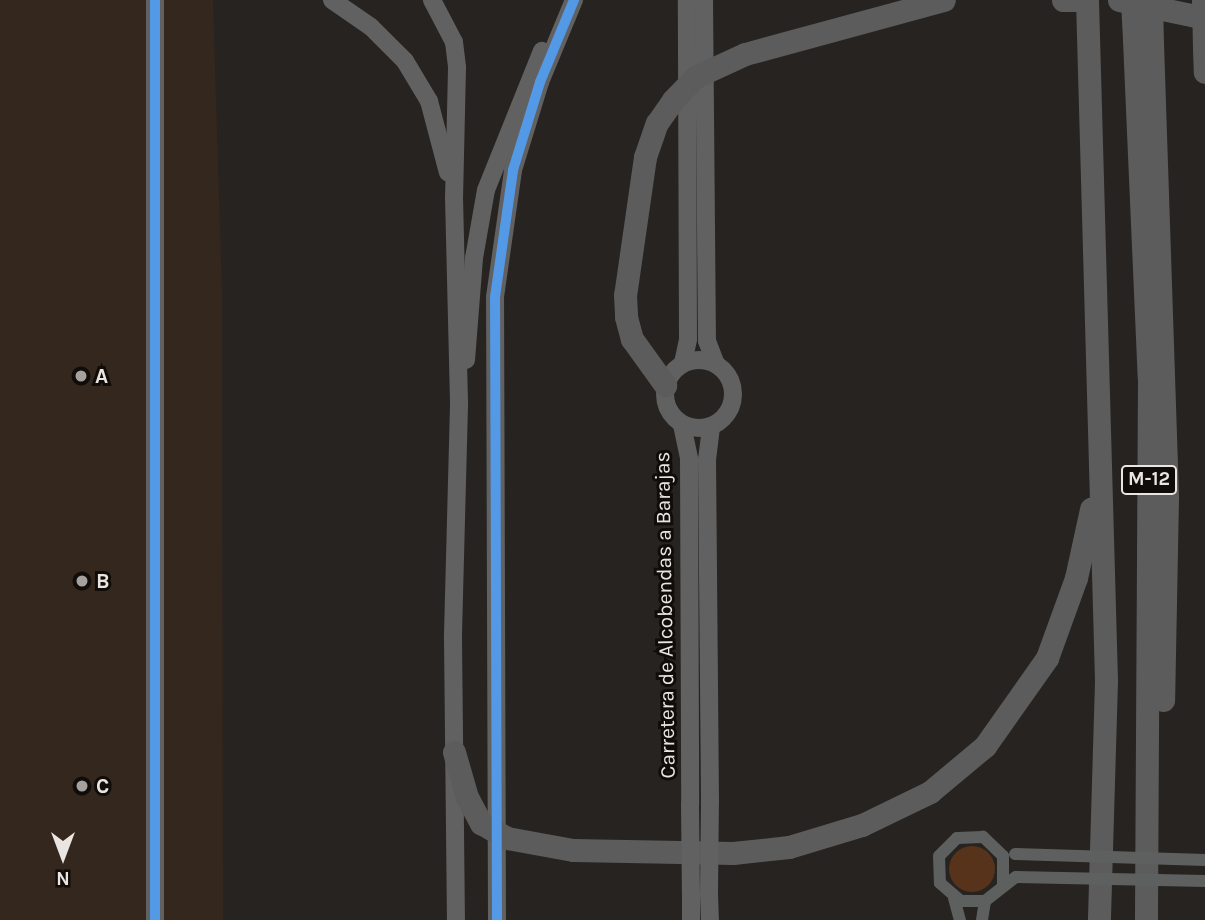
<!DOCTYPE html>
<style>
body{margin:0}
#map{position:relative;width:1205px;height:920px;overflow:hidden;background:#262320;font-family:Karla,sans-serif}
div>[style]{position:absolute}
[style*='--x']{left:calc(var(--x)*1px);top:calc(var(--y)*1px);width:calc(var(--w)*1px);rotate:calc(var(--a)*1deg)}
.built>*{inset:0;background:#34271e}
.green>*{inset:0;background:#56331a}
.round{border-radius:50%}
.street>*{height:12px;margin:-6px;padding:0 6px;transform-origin:6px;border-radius:6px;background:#5e5f5f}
.secondary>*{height:18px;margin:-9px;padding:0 9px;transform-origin:9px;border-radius:9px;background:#616161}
.secondary>.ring{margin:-9px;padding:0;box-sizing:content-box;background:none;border:18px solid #616161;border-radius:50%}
.highway>*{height:23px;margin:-11.5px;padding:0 11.5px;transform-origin:11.5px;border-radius:11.5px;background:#5c5c5c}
.street-bridge>*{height:12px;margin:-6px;padding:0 6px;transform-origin:6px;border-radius:6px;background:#5e5f5f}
.secondary-bridge>*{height:18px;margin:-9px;padding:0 9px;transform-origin:9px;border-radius:9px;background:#616161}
.highway-bridge>*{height:23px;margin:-11.5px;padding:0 11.5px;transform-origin:11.5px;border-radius:11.5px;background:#5c5c5c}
.cycleway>*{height:10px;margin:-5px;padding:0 5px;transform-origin:5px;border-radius:5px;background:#5399e6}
.dots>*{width:19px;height:19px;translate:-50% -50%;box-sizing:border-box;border:4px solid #100c09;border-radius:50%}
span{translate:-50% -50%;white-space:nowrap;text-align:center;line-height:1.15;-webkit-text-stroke:6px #100c09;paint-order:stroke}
.shield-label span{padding:2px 5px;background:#100c09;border:2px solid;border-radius:5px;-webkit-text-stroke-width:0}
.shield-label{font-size:19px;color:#ebe5e1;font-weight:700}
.poi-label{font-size:21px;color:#ebe5e1;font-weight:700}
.left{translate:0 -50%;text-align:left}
.street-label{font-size:21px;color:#ebe5e1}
.north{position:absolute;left:28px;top:822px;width:70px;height:70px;-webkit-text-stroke:5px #100c09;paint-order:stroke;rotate:180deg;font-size:19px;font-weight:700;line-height:28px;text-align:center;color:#ebe5e1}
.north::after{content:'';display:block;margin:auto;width:24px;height:32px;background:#ebe5e1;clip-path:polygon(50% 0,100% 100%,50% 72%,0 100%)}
</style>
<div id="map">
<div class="built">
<i style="clip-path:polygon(0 0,213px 0,222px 291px,223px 920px,0 920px)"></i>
</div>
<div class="green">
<i class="round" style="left:949px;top:846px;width:46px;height:46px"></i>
</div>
<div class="street">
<i style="--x:1003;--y:885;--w:29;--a:-90"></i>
<i style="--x:1003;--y:856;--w:28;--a:-136"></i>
<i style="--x:983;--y:837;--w:26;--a:178"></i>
<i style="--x:957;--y:838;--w:25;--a:135"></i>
<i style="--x:939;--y:856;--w:27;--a:88"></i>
<i style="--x:940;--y:883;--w:28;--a:41"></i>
<i style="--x:961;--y:901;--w:24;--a:0"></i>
<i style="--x:985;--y:901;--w:39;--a:-38"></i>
<i style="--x:954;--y:898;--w:23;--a:75"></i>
<i style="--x:982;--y:920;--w:19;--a:-81"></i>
</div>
<div class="secondary">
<i style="--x:155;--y:0;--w:920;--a:90"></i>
<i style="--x:332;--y:0;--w:47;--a:34.7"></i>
<i style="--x:371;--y:27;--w:48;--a:45"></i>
<i style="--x:405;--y:61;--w:47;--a:59"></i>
<i style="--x:429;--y:101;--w:74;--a:75.2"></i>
<i style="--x:432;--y:0;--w:47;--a:62.4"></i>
<i style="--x:454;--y:42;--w:26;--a:83"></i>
<i style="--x:457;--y:68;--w:129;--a:91.3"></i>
<i style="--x:454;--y:197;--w:208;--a:88.6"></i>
<i style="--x:459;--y:405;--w:234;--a:91.5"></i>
<i style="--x:453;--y:639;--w:281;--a:89.4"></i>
<i style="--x:704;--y:0;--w:341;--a:89.5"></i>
<i style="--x:707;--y:341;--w:25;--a:69"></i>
<i style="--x:466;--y:360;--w:102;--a:-85.5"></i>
<i style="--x:474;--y:258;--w:69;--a:-80"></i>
<i style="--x:486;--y:190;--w:150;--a:-68.1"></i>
<i class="ring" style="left:665px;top:360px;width:50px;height:50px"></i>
<i style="--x:683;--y:363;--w:25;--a:-78"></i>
<i style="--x:688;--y:339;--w:339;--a:-90.2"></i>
<i style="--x:682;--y:425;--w:35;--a:78"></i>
<i style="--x:689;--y:459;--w:346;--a:89.8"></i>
<i style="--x:710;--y:801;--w:341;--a:-90.5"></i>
<i style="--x:707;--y:460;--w:34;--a:-83"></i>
<i style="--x:691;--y:894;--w:26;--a:90"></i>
<i style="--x:709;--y:894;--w:26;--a:88"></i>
<i style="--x:497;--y:920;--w:623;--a:-90.18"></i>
<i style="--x:495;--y:297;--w:128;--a:-81.9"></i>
<i style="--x:513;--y:170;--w:92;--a:-72.9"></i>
<i style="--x:540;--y:82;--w:89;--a:-67.5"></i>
</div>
<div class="highway">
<i style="--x:1063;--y:0;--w:20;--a:0"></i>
<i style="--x:1087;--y:0;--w:681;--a:88.4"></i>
<i style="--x:1106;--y:681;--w:239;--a:91.7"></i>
<i style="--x:1119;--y:0;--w:88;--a:11.8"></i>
<i style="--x:1134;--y:40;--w:338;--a:87.5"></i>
<i style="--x:1149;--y:378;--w:542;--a:90.32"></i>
<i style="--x:1152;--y:43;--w:455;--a:88.1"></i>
<i style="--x:1167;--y:498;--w:202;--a:91.1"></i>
<i style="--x:1204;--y:49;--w:23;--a:88"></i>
<i style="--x:745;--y:54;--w:206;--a:-15.2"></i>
<i style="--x:645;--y:157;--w:139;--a:98.2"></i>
<i style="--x:625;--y:295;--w:22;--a:87"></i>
<i style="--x:626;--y:317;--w:23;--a:75"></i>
<i style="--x:632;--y:339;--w:57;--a:54.3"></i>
<i style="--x:454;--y:752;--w:47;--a:73.9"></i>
<i style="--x:507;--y:838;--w:67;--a:10.3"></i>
<i style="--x:573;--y:850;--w:160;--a:1.1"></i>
<i style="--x:733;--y:853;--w:56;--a:-6.1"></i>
<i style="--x:789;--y:847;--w:76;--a:-16.8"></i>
<i style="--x:862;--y:825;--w:76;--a:-25.9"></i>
<i style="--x:930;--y:792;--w:72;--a:-39.9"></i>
<i style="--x:985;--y:746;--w:108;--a:-54.8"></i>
<i style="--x:1047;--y:658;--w:85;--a:-70.1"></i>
<i style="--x:1076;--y:578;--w:71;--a:-77.7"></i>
</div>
<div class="street-bridge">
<i style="--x:1015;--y:854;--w:190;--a:1.8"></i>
<i style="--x:1016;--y:877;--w:189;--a:1.2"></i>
</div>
<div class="secondary-bridge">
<i style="--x:690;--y:805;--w:89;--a:89.4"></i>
<i style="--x:709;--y:894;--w:93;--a:-89.4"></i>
</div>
<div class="highway-bridge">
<i style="--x:1132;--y:0;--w:40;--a:87.1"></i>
<i style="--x:1151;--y:0;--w:43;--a:88.7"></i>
<i style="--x:1203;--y:0;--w:49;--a:88.8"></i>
<i style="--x:645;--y:157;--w:36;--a:-71"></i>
<i style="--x:657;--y:123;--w:28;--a:-55"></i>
<i style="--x:673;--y:100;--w:32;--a:-46"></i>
<i style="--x:695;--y:77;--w:55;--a:-24.7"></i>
<i style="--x:467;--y:797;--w:30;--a:62"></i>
<i style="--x:481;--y:823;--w:30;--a:30"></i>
</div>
<div class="cycleway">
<i style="--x:155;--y:0;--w:920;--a:90"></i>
<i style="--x:497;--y:920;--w:623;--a:-90.18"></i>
<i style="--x:495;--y:297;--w:128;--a:-81.9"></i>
<i style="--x:513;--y:170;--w:92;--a:-72.9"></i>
<i style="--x:540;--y:82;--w:89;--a:-67.5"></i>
</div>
<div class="dots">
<i style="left:81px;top:376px;background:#a6a19d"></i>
<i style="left:82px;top:581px;background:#a6a19d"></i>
<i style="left:82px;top:786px;background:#a6a19d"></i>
</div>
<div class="shield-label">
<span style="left:1149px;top:480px">M-12</span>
</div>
<div class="poi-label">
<span class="left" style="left:95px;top:376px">A</span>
<span class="left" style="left:96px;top:581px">B</span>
<span class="left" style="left:96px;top:786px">C</span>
</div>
<div class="street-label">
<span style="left:665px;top:615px;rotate:-91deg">Carretera de Alcobendas a Barajas</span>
</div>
<div class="north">N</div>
</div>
